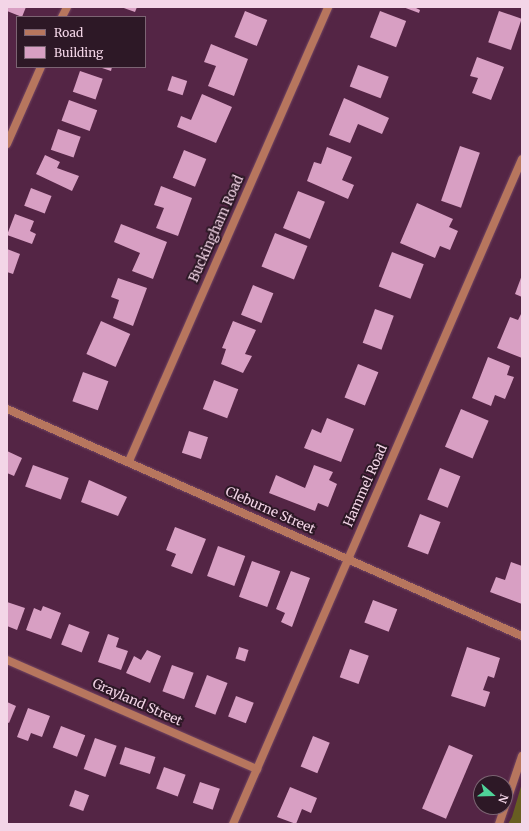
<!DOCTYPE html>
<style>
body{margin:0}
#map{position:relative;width:529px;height:831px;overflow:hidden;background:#542545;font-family:Merriweather,serif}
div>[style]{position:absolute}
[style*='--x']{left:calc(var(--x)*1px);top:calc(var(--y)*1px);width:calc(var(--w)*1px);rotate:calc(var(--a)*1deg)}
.green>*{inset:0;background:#675d21}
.building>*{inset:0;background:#d89fc3;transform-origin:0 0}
.roads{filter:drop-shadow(0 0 1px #714562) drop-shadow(0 0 1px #714562)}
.minor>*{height:8px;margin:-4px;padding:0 4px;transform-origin:4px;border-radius:4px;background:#b7765e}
span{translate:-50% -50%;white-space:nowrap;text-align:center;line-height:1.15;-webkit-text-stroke:4px #2d1826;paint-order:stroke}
.street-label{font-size:13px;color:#f3d5e7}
.frame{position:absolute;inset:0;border:8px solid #f3d5e7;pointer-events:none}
.legend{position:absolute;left:16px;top:16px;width:130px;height:52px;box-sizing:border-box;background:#2d1826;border:1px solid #7c6473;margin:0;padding:5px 7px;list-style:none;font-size:12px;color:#f3d5e7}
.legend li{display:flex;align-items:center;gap:8px;height:20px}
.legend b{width:20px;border:1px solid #7c6473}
.north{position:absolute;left:473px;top:775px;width:40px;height:40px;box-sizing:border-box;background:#2d1826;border:1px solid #7c6473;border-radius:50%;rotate:110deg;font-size:11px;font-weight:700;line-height:16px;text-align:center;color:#f3d5e7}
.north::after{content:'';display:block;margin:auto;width:14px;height:18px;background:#4fd399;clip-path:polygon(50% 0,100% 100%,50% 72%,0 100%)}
</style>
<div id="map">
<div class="green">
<i style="clip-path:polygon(522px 783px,522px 824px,508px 824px,512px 817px)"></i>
</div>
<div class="building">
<i style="clip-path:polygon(7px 7px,26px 7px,22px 17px,7px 11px)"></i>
<i style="clip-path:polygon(121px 7px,137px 7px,135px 12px)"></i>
<i style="clip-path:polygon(403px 7px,414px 7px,420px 10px,419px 13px)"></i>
<i style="left:245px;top:11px;width:24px;height:28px;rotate:22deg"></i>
<i style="left:380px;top:11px;width:28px;height:28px;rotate:21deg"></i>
<i style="left:499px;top:11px;width:24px;height:33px;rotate:19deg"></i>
<i style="clip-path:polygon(211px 44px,248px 59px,234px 96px,208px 86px,216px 66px,204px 62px)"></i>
<i style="clip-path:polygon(477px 57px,504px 67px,491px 100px,472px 93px,478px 78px,470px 76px)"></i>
<i style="left:358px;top:65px;width:33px;height:23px;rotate:21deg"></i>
<i style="clip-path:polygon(99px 67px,112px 67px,111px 71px)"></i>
<i style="left:80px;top:71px;width:24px;height:22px;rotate:19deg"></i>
<i style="left:172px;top:76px;width:16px;height:15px;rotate:18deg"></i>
<i style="clip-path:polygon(202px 94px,232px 107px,216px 143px,177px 127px,181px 116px,191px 120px)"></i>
<i style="clip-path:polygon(344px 98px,389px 118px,382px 134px,358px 124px,350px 143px,329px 135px)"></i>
<i style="left:69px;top:100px;width:30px;height:22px;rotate:20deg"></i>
<i style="left:58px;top:129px;width:24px;height:22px;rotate:19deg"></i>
<i style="left:460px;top:146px;width:21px;height:58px;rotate:19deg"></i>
<i style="clip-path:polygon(327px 147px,352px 157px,342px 180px,354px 185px,348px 199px,307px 181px,314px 162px,321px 164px)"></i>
<i style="left:184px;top:150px;width:24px;height:30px;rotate:22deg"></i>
<i style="clip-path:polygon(45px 155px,60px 162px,57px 168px,79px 176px,72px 191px,36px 174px)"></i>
<i style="clip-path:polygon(161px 186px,192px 198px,178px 236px,156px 228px,164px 208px,154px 205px)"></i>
<i style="left:31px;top:188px;width:22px;height:19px;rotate:21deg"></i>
<i style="left:298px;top:191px;width:29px;height:40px;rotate:22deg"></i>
<i style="clip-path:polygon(417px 203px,453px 219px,449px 227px,458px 231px,450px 250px,440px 246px,435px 258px,400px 243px)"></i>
<i style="clip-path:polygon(15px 214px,34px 221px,30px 231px,36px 234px,32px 244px,7px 235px)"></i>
<i style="clip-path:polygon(121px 224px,167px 242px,153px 279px,132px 271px,140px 253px,114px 242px)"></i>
<i style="left:275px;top:233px;width:35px;height:36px;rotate:22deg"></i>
<i style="clip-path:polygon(7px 249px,20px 254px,13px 274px,7px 272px)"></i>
<i style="left:392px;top:252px;width:34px;height:37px;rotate:21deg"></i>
<i style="clip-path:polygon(522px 275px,522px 297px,515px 294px)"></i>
<i style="clip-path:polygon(118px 278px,147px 288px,133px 326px,113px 318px,119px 300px,111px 297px)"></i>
<i style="left:253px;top:285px;width:22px;height:32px;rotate:22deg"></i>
<i style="left:375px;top:309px;width:20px;height:36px;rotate:20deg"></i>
<i style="clip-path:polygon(522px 312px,522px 358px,497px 348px,510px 317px,518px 320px)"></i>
<i style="left:101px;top:321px;width:32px;height:36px;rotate:24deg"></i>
<i style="clip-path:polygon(233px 321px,256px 330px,245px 354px,252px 356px,243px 373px,221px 364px,226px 349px,222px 348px)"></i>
<i style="clip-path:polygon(488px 357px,510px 366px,507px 375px,514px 377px,505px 399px,495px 395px,491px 406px,472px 398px)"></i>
<i style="left:358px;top:364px;width:22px;height:36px;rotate:22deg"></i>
<i style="left:83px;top:372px;width:27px;height:31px;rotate:20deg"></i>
<i style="left:214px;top:380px;width:26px;height:31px;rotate:21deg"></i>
<i style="left:461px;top:409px;width:30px;height:41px;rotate:23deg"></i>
<i style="clip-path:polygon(327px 418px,354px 429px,341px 462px,304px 448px,312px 429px,321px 433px)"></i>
<i style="left:189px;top:431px;width:20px;height:23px;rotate:18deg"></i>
<i style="clip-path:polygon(7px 451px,22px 458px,14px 476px,7px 473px)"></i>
<i style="left:33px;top:465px;width:38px;height:23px;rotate:20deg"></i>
<i style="clip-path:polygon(314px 465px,333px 472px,329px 480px,337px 484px,328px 507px,318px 503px,315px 511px,269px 493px,276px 475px,305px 488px)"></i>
<i style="left:440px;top:468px;width:22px;height:34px;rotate:22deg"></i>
<i style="clip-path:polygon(89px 480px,127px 497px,118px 516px,81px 502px)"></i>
<i style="left:420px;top:514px;width:22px;height:35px;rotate:21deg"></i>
<i style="clip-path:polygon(175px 527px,206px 539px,192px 574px,171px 566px,176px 554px,166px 550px)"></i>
<i style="left:218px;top:546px;width:29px;height:32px;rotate:20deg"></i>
<i style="left:252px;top:561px;width:30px;height:38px;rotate:20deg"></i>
<i style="clip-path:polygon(511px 562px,522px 566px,522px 604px,490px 592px,496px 577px,505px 580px)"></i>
<i style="clip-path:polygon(291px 571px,310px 578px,292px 627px,281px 622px,285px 613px,276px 609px)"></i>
<i style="left:373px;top:600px;width:26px;height:24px;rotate:21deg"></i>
<i style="clip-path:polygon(7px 602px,25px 608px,17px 630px,7px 626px)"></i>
<i style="clip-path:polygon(43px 606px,61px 613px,51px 639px,26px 630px,34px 608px,41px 611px)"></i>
<i style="left:69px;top:624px;width:22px;height:22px;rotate:21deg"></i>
<i style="clip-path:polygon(108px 634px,119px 638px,116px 647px,128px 651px,121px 670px,98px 662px)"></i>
<i style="left:239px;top:647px;width:10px;height:12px;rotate:17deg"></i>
<i style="clip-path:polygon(467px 647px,500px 658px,494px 678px,488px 676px,483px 690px,490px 692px,485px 707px,451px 696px)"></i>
<i style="left:350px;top:649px;width:20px;height:30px;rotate:20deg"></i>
<i style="clip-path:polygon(147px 650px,161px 656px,150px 683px,126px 673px,134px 656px,141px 660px)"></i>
<i style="left:172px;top:665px;width:23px;height:28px;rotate:20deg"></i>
<i style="left:207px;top:675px;width:22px;height:34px;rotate:21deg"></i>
<i style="left:236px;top:696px;width:19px;height:22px;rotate:21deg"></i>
<i style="clip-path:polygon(7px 702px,16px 706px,9px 723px,7px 722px)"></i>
<i style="clip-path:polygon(28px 708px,50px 716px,42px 737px,31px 733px,28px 741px,17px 737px)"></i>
<i style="left:61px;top:726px;width:26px;height:23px;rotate:21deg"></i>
<i style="left:313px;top:736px;width:18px;height:33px;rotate:22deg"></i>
<i style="left:95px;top:738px;width:23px;height:33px;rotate:20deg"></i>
<i style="left:449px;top:745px;width:26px;height:69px;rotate:23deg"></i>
<i style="left:125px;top:747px;width:32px;height:18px;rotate:18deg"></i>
<i style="left:164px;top:767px;width:23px;height:23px;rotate:20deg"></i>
<i style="left:200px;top:782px;width:21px;height:22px;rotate:19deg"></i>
<i style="clip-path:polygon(290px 787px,317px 798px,311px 813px,302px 809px,296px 824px,277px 817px)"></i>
<i style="left:75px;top:790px;width:15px;height:17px;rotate:20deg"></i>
</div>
<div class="roads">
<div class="minor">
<i style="--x:62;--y:17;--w:11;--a:-63"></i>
<i style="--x:7;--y:144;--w:84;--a:-66.2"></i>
<i style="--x:7;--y:409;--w:563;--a:23.79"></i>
<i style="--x:129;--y:461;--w:496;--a:-66.3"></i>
<i style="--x:7;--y:660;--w:273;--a:23.6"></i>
<i style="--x:233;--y:824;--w:725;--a:-66.51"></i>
<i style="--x:499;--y:824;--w:72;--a:-71.3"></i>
</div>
</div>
<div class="street-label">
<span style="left:217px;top:229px;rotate:-66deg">Buckingham Road</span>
<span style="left:366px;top:486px;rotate:-66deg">Hammel Road</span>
<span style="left:270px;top:511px;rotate:24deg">Cleburne Street</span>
<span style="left:137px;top:703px;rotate:24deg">Grayland Street</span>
</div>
<div class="frame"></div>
<ul class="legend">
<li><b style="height:5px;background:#b7765e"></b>Road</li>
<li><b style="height:11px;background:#d89fc3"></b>Building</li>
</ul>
<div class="north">N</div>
</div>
